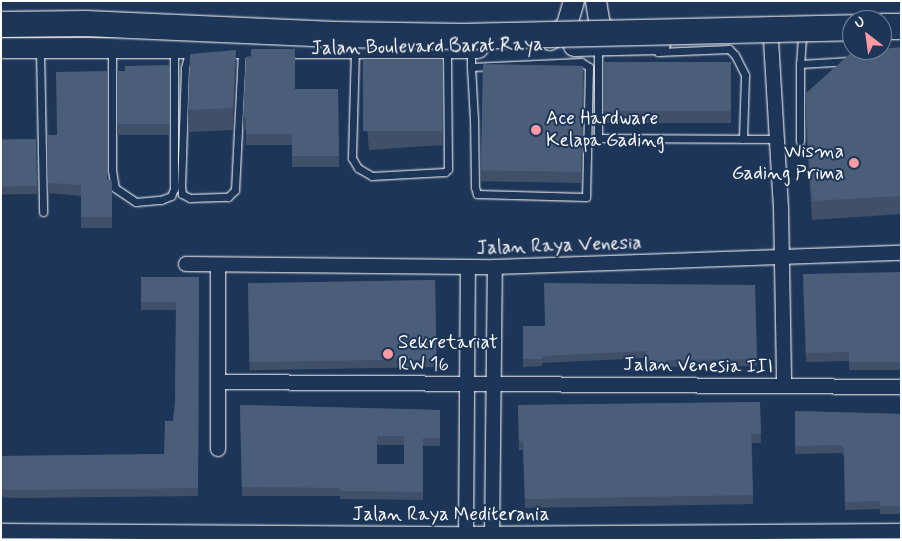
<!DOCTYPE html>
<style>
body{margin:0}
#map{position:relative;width:902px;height:541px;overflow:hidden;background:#1d3557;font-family:Mynerve,sans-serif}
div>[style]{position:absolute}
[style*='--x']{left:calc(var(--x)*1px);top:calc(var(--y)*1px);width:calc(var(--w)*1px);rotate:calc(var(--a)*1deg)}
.roads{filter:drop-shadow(0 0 1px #fff) drop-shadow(0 0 1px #fff)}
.lane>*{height:7px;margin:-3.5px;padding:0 3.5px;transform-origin:3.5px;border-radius:3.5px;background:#1d3557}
.street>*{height:14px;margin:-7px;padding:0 7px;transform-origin:7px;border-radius:7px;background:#1d3557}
.secondary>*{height:20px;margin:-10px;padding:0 10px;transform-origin:10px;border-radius:10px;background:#1d3557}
.highway>*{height:25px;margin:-12.5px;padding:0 12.5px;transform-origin:12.5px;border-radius:12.5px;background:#1d3557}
.bridges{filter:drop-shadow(0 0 1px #fff) drop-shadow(0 0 1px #fff)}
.highway-bridge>*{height:25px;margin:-12.5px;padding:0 12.5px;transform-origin:12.5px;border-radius:12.5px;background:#1d3557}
.wall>*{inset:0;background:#405068;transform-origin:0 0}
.shaded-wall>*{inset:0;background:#344155}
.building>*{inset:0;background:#4a5d79;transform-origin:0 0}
.dots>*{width:14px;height:14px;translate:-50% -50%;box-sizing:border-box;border:2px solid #1d3557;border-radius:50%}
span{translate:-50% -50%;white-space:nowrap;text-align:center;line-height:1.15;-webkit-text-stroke:4px #1d3557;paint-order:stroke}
.street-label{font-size:19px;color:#fff}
.poi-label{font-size:19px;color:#fff}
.left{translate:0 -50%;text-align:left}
.right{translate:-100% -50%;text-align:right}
.frame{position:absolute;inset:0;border:2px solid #fff;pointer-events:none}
.north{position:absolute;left:842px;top:10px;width:50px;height:50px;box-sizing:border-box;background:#1d3557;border:1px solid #77869a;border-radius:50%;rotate:330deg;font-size:14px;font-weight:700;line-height:20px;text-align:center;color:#fff}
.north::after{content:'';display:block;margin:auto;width:18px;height:22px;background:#ff9aa2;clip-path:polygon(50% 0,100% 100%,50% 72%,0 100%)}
</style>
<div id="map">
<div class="roads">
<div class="lane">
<i style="--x:802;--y:37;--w:27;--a:94"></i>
<i style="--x:800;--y:64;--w:50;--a:-3.4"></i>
<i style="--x:598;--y:48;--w:90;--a:90"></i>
<i style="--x:598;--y:138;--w:178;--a:0.3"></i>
<i style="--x:40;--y:49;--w:163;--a:88.9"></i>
<i style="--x:112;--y:49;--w:121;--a:90"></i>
<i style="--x:112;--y:170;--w:18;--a:81"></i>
<i style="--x:115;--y:188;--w:25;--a:34"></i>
<i style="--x:136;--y:202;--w:25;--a:-5"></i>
<i style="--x:161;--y:200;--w:11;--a:-22"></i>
<i style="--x:171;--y:196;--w:8;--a:-67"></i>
<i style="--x:174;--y:189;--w:140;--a:-90"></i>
<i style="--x:190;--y:49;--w:20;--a:105"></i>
<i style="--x:185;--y:68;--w:118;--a:91.9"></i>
<i style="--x:181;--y:186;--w:8;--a:83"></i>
<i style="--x:182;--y:194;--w:9;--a:27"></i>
<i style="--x:190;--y:198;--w:38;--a:-2"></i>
<i style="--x:228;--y:197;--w:10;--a:-45"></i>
<i style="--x:235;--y:190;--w:139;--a:-87.1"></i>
<i style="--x:355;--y:49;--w:109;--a:91.6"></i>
<i style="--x:352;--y:158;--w:12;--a:59"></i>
<i style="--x:358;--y:168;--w:16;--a:30"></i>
<i style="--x:372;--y:176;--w:73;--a:-3.1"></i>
<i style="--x:445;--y:172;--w:4;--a:-45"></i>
<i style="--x:448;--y:169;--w:120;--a:-90.5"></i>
<i style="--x:658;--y:52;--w:71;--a:-2.4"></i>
<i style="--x:729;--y:49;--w:8;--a:45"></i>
<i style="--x:735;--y:55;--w:22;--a:63"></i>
<i style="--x:745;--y:75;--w:64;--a:91.8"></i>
<i style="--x:471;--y:67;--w:110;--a:-2.6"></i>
<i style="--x:581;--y:62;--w:9;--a:32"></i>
<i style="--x:589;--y:67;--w:130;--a:91.3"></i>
<i style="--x:586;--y:197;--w:109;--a:-178.4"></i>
<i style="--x:477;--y:194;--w:7;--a:-106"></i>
<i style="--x:475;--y:187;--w:68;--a:-90.8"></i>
<i style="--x:474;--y:119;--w:52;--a:-93.3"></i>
<i style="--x:471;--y:67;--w:18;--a:-90"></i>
<i style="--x:800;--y:141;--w:77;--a:-90"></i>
</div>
<div class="street">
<i style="--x:771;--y:40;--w:167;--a:86.6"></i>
<i style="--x:781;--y:207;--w:179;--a:89"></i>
<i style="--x:186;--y:264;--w:309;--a:0.6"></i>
<i style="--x:495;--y:267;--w:406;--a:-2"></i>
<i style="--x:219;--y:382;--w:682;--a:0.42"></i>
<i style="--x:218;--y:449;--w:183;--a:-90"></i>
<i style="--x:1;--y:531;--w:464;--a:0.4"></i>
<i style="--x:465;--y:534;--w:436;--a:-0.4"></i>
<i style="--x:466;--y:540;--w:273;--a:-89.6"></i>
<i style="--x:492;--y:540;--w:273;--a:-89.4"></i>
</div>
<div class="secondary">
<i style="--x:596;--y:1;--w:20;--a:81"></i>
<i style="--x:599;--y:21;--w:25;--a:61"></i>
<i style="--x:550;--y:40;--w:23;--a:-41"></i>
<i style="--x:567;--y:25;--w:25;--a:-74"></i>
<i style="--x:574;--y:46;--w:86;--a:-1.3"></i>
<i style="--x:1;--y:48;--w:477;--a:0"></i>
</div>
<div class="highway">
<i style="--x:882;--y:26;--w:19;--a:0"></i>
</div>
</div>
<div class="bridges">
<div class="highway-bridge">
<i style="--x:1;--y:24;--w:84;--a:-0.7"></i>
<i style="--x:85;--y:23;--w:250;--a:2.5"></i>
<i style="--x:335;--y:34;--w:128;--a:0.9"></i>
<i style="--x:463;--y:36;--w:389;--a:-1.3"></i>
</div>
</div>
<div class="wall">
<i style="clip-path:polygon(901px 47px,901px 214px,812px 220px,805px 112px,805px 94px)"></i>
<i style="clip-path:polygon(251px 56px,295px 89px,338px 89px,339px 167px,292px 167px,292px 145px,246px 145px,246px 129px,243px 129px,243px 118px)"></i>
<i style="clip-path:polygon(442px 59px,442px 145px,369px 150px,363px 78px,363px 64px)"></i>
<i style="left:603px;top:62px;width:128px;height:61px"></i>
<i style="clip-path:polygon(169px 65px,169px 135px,117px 135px,117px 71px,125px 71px)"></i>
<i style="left:583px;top:66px;width:117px;height:100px;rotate:91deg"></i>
<i style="clip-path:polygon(236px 72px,233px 130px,188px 132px,188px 110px)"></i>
<i style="clip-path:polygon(47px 135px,107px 179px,112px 181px,112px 228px,81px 228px,81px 196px,48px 193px)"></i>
<i style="left:36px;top:139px;width:55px;height:35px;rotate:89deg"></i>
<i style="clip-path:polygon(901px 272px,901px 370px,849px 370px,849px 361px,806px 362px,803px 283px)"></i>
<i style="clip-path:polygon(141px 277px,199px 277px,198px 496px,17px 498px,1px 497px,1px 456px,164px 454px,173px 421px,175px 403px,176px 310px,141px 310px)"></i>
<i style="left:435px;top:280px;width:87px;height:187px;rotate:89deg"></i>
<i style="clip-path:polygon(755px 285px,757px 366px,665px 367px,665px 370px,646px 370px,646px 358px,542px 363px,542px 366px,523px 367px,523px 326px,544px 326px)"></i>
<i style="clip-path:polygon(760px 402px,761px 443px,752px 443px,753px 504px,525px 508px,523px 450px,519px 450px,518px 405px)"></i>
<i style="clip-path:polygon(evenodd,240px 405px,440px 410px,440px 446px,423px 446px,423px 500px,340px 499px,340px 496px,242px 496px,240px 405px,377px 445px,404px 445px,404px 464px,377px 464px,377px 445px)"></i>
<i style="clip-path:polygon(795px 411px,901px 414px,901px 514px,880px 514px,880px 509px,845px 510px,844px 456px,841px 453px,795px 454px)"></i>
</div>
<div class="shaded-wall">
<i style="clip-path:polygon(236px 50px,236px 72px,233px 130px,233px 108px)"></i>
</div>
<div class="building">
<i style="clip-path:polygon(901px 47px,901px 196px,812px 201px,805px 94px,852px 52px,871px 50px,882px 50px,882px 49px)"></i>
<i style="clip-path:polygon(251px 49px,295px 49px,295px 89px,338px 89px,339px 156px,292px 156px,292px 134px,246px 134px,246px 118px,243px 118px,246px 57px,251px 56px)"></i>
<i style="clip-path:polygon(236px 50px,233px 108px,188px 110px,190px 54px)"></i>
<i style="left:442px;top:59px;width:72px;height:79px;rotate:90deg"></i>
<i style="left:603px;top:62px;width:128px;height:49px"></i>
<i style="clip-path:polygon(169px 65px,169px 124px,117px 124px,117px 71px,125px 71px,125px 66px)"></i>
<i style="left:583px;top:66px;width:106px;height:100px;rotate:91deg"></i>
<i style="clip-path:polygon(107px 71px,107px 179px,112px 181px,112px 217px,81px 217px,81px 185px,48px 183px,47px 135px,57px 135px,56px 72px)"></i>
<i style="left:36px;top:139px;width:47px;height:35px;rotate:89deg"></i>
<i style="clip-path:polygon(901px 272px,901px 362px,849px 362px,849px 352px,806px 353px,803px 274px)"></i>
<i style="clip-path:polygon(141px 277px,199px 277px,198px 488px,17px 490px,1px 489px,1px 456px,164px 454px,165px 421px,173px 421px,175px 403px,176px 302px,141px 302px)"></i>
<i style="left:435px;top:280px;width:79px;height:187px;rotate:89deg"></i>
<i style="clip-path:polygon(544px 283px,755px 285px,757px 359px,665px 360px,665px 363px,646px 363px,646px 351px,542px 356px,542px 359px,523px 359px,523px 326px,545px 326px)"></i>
<i style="clip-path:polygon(760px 402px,761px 434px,751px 434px,753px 495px,525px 499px,523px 441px,519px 441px,518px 405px)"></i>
<i style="clip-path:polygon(evenodd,240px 405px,440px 410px,440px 438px,423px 438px,423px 492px,340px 491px,340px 488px,242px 487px,240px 405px,377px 436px,404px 436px,404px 464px,377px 464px,377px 436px)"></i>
<i style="clip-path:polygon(795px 411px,901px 414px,901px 506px,880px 506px,880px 501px,845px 502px,844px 449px,841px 445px,795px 446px)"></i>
</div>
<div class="dots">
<i style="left:536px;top:130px;background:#ff9aa2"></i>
<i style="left:854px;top:163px;background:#ff9aa2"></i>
<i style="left:388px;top:354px;background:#ff9aa2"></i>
</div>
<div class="street-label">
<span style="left:427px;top:47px;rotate:-1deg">Jalan Boulevard Barat Raya</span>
<span style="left:559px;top:246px;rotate:-2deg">Jalan Raya Venesia</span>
<span style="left:698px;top:366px;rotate:1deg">Jalan Venesia III</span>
<span style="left:451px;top:515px">Jalan Raya Mediterania</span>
</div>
<div class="poi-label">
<span class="left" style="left:546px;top:130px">Ace Hardware<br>Kelapa Gading</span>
<span class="right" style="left:844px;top:163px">Wisma<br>Gading Prima</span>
<span class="left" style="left:398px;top:354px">Sekretariat<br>RW 16</span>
</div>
<div class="frame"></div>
<div class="north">U</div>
</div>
